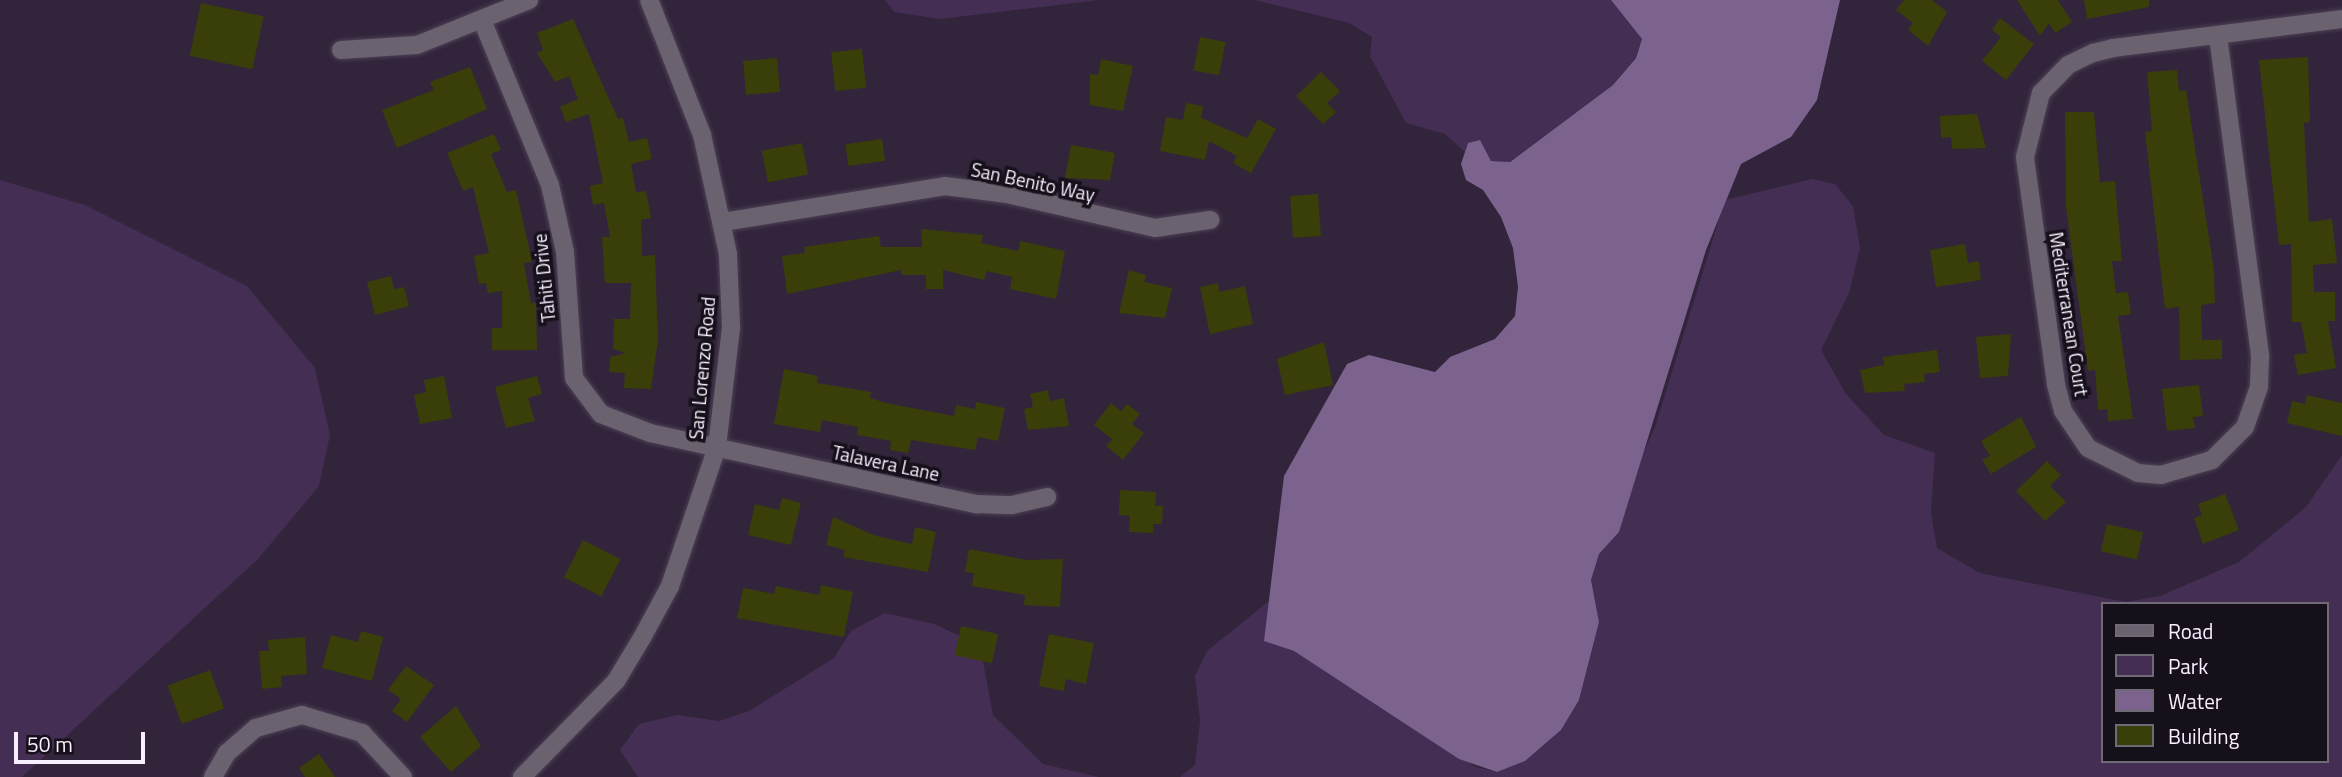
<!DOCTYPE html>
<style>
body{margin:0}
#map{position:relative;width:2342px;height:777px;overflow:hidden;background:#31243b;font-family:"Titillium Web",sans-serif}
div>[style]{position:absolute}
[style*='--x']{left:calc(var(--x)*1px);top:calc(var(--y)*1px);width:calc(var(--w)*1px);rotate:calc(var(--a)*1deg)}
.green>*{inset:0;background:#452e54}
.water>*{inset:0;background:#7c638e}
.building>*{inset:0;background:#3a3f0a;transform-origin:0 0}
.roads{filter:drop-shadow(0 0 2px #4d4056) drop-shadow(0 0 2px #4d4056)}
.minor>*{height:18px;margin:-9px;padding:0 9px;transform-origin:9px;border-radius:9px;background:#6a636f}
span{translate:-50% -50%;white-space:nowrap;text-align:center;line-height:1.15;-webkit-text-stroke:7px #16101a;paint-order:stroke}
.street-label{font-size:19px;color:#f8efff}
.legend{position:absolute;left:2101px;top:602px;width:228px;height:161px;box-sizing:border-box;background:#16101a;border:2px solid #706976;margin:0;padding:9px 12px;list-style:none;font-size:21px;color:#f8efff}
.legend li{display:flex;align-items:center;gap:14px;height:35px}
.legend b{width:35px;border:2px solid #706976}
.scale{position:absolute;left:14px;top:732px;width:131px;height:32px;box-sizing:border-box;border:4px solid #f8efff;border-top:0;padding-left:9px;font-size:21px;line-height:24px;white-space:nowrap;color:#f8efff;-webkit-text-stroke:5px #16101a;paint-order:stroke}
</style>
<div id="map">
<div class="green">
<i style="clip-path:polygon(885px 0,1099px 0,940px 19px,894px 12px)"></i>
<i style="clip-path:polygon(1255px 0,1611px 0,1642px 39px,1636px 57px,1613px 85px,1509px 162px,1491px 161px,1480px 140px,1468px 143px,1465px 152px,1445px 134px,1406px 123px,1370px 56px,1372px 37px,1349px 23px)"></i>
<i style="clip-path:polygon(evenodd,1812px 179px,1835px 184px,1853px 206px,1860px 248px,1849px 293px,1821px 350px,1846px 394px,1884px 435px,1935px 453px,1931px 513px,1937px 548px,1980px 573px,2126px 602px,2160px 596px,2239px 562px,2306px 507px,2342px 455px,2342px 777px,1180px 777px,1195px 765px,1200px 721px,1195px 676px,1207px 651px,1269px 601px,1265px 641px,1294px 651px,1476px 767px,1497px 772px,1525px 761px,1561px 730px,1579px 700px,1599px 622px,1591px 580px,1599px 554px,1619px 532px,1631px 480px,1655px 427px,1725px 200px,1812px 179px,2102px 604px,2326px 604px,2326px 761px,2102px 761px,2102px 604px)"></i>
<i style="clip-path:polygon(0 180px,85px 205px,247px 286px,315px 368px,330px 435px,319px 486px,258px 559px,22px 777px,0 777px)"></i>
<i style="clip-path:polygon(885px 613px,935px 624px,980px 646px,993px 715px,1043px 764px,1099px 777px,638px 777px,620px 750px,639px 724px,677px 715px,719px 721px,749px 711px,834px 658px,851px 631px)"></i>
</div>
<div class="water">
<i style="clip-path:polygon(1611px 0,1840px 0,1817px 100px,1791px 137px,1741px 164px,1706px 250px,1619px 532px,1599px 554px,1591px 580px,1599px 622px,1579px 700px,1561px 730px,1525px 761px,1497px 772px,1459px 759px,1294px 651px,1264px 641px,1284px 476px,1347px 364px,1369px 355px,1435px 372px,1450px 357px,1495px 339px,1515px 316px,1518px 287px,1513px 248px,1501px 217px,1483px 190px,1466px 180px,1461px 164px,1468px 143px,1480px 140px,1491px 161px,1510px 162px,1613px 85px,1636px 58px,1642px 39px)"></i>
</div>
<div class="building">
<i style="clip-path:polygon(1904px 0,1932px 0,1947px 12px,1928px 46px,1908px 30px,1913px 23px,1896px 10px)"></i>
<i style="clip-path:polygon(2017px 0,2058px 0,2072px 22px,2055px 33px,2049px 23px,2040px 36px)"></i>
<i style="clip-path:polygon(2084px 0,2149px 0,2149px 7px,2087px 19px)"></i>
<i style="left:201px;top:3px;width:64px;height:54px;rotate:12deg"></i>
<i style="clip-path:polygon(2000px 18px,2034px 44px,2006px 80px,1982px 61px,2001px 37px,1992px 30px)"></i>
<i style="clip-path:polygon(573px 19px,618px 119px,623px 118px,629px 142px,647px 138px,652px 159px,631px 164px,636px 192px,646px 191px,651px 218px,641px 220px,642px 256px,655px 255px,658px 340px,651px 389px,624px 388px,625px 373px,609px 372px,610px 357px,626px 353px,613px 349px,614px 319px,630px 319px,631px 283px,605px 283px,602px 237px,610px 237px,604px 203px,593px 205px,590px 186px,603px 183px,589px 114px,566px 122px,560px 107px,578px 99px,569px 76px,555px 82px,537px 53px,543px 50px,537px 33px)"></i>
<i style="left:1200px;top:37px;width:26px;height:34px;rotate:11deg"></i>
<i style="left:862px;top:49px;width:39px;height:31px;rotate:84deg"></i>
<i style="clip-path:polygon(2308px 57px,2310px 122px,2304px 123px,2309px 222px,2332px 219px,2337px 263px,2313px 265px,2314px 292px,2335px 292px,2335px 321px,2328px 321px,2336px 368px,2298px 375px,2294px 355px,2307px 353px,2301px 322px,2292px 322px,2291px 244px,2279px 245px,2259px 60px)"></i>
<i style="left:777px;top:58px;width:34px;height:34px;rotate:85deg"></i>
<i style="clip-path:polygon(1101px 59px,1133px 66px,1123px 111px,1090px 105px,1090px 74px,1098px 75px)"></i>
<i style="clip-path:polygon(470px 67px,487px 109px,397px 148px,382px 110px,434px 90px,430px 82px)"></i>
<i style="clip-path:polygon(2177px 70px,2179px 91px,2186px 90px,2214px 270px,2215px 303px,2201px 305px,2202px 340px,2222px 340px,2222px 359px,2180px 360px,2179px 307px,2165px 309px,2145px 132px,2152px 131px,2147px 72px)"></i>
<i style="clip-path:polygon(1321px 72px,1340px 91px,1327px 103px,1336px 112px,1323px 124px,1296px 96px)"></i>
<i style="clip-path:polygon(1186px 103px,1203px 106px,1201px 118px,1247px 138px,1258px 119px,1276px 129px,1251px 173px,1233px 163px,1237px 156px,1209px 141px,1205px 160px,1160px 151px,1166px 117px,1183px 120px)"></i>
<i style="clip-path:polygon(2065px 112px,2094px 112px,2100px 182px,2115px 181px,2122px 261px,2112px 261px,2116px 293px,2128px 292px,2131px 314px,2118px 316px,2133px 419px,2108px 421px,2107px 409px,2098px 410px,2095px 370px,2088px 371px,2066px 207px)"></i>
<i style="clip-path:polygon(1977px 114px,1986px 148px,1952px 149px,1951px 137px,1941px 138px,1940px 116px)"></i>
<i style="clip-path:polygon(494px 134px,501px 150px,491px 154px,507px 192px,516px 190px,530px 252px,532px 262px,524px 263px,531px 303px,536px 303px,537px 350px,492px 350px,492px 328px,502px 328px,502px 291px,488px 293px,486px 283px,479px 284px,474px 256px,489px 253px,473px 187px,463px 191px,447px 153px)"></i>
<i style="left:882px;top:139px;width:22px;height:37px;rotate:82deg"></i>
<i style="left:802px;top:143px;width:32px;height:41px;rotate:79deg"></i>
<i style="clip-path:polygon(1071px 145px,1115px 153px,1110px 180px,1065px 178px)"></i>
<i style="left:1318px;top:194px;width:42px;height:28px;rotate:86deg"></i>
<i style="clip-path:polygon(921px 229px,983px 235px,981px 243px,1018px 251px,1020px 241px,1065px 251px,1056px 299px,1010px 289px,1012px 277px,987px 271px,984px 280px,943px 270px,943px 289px,926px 289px,926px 275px,901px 275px,901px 270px,787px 294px,782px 256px,805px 253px,804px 247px,879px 236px,881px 247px,922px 247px)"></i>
<i style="clip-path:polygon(1965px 244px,1968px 263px,1979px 261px,1981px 280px,1936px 287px,1930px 250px)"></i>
<i style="clip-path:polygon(1129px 270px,1146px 275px,1144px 282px,1172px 288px,1165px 318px,1119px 313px)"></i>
<i style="clip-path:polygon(391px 276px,394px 289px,404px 287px,409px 306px,375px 315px,367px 282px)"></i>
<i style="clip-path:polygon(1218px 283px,1219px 292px,1245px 286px,1253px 324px,1210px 334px,1200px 287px)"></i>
<i style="clip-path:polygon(2011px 334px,2008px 376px,1980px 378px,1976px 337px)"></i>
<i style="clip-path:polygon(1324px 342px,1333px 385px,1285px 395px,1277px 359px)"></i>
<i style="clip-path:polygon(1937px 350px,1940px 372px,1924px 374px,1925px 382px,1904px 384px,1905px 391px,1865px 393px,1860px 370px,1884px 365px,1883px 357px)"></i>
<i style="clip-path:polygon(784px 369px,818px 376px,817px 383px,871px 392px,870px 398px,886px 403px,954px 416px,956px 405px,975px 409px,976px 402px,1005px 408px,998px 441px,978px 437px,975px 450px,911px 440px,908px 453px,890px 450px,891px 441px,857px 435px,858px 427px,822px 420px,820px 432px,774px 424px)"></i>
<i style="clip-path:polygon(444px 376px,452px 418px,420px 424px,414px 395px,426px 392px,424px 380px)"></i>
<i style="clip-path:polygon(537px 376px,542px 394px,528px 398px,535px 421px,506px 428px,495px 387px)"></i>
<i style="clip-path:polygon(2199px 385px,2203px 416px,2193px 417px,2195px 428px,2167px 431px,2162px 389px)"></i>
<i style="clip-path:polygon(1048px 390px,1050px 401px,1064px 398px,1069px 426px,1028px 430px,1024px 409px,1033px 407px,1030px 394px)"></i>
<i style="clip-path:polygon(2307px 395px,2342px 403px,2342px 436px,2287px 423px,2292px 401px,2305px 404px)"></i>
<i style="clip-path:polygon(1111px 403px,1121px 411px,1127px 404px,1140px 414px,1132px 424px,1144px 433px,1123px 460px,1106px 446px,1112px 439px,1094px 425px)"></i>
<i style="clip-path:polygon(2021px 417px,2036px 447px,1991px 474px,1982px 460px,1990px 456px,1981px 441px)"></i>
<i style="clip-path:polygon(2047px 461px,2061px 475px,2050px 486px,2066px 502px,2045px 521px,2016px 491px)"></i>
<i style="clip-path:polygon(1120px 490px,1156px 492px,1155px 506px,1163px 506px,1162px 524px,1153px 524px,1153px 533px,1129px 532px,1130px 516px,1119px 515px)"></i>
<i style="clip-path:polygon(2225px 494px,2239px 530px,2203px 544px,2194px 518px,2202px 515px,2198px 504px)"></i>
<i style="clip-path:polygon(782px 498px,801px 503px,791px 545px,748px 535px,755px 504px,779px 510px)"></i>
<i style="clip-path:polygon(833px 517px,876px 536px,912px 544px,915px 527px,936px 532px,928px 572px,843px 557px,845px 550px,826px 545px)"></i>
<i style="left:2107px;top:524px;width:37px;height:28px;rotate:13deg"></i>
<i style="left:583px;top:540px;width:42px;height:42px;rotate:27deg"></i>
<i style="clip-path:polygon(969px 549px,1027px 560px,1063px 559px,1060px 607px,1024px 605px,1025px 595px,972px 586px,974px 573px,965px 572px)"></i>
<i style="clip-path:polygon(821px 585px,853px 592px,844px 637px,737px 618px,743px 588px,774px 594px,776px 586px,819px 595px)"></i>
<i style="left:961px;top:626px;width:38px;height:30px;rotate:12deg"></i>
<i style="clip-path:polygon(361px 631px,383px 637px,372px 681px,322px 668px,331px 635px,358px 642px)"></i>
<i style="clip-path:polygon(1049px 634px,1094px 643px,1086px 684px,1066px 679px,1064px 691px,1039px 686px)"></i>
<i style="clip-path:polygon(305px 637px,307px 674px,281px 676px,282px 687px,262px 689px,259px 651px,269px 651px,268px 640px)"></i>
<i style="clip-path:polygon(406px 666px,434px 685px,407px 722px,392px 711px,401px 699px,388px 690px)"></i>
<i style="left:210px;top:670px;width:41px;height:45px;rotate:70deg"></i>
<i style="clip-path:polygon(456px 706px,481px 746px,451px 772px,420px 737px)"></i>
<i style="clip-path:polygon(319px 754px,335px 777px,305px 777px,299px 768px)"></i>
</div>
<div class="roads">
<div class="minor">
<i style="--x:482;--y:20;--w:178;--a:67.6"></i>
<i style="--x:550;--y:185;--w:69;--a:77.4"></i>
<i style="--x:565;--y:252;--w:126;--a:85.9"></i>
<i style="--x:574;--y:378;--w:45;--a:53.1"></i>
<i style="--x:601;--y:414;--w:53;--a:21.2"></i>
<i style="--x:650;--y:433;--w:335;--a:12.3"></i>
<i style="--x:977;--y:504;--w:35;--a:2"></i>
<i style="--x:1012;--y:505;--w:36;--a:-13"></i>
<i style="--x:2218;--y:36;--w:324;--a:82.5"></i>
<i style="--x:2260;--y:357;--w:30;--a:92"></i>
<i style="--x:2259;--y:387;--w:42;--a:109.3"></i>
<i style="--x:2245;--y:427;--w:47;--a:135"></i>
<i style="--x:2212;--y:460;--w:53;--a:163.6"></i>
<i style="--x:2161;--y:475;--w:23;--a:-175"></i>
<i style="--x:2138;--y:473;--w:56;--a:-153.4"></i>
<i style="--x:2088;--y:448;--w:45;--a:-124"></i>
<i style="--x:2063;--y:411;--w:28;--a:-105"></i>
<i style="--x:2056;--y:384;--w:229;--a:-97.8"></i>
<i style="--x:2025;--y:157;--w:66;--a:-76"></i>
<i style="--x:2041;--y:93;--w:39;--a:-46"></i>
<i style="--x:2068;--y:65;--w:28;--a:-26"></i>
<i style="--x:2093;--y:53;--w:21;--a:-14"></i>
<i style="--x:2113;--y:48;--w:231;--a:-7.2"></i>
<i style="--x:341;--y:50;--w:76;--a:-3.8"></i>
<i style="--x:417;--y:45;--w:121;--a:-21.9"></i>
<i style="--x:723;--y:222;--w:225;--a:-9.2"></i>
<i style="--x:945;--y:186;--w:63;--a:7.4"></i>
<i style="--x:1007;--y:194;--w:152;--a:12.9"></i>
<i style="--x:1155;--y:228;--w:56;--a:-8.3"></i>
<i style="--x:213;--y:777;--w:28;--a:-60"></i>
<i style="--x:227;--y:753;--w:38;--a:-41"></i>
<i style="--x:256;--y:728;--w:48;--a:-15.8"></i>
<i style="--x:302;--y:715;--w:63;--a:16.7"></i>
<i style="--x:362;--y:733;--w:60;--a:47"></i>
<i style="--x:522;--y:777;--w:134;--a:-45.6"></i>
<i style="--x:616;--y:681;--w:52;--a:-59"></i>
<i style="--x:643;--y:636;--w:57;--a:-61.6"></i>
<i style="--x:670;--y:586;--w:147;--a:-71.3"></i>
<i style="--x:717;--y:447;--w:121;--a:-83.3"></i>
<i style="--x:731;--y:327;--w:73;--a:-92.4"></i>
<i style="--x:728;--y:254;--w:122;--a:-102.3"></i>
<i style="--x:702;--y:135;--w:145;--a:-111.4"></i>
</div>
</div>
<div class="street-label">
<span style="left:1033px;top:182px;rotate:12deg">San Benito Way</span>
<span style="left:544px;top:278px;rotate:-96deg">Tahiti Drive</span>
<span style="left:2069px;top:314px;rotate:81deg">Mediterranean Court</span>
<span style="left:702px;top:368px;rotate:-85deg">San Lorenzo Road</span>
<span style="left:886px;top:463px;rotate:12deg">Talavera Lane</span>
</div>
<ul class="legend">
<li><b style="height:9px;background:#6a636f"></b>Road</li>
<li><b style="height:19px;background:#452e54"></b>Park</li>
<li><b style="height:19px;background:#7c638e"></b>Water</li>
<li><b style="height:19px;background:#3a3f0a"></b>Building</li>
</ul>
<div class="scale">50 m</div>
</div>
